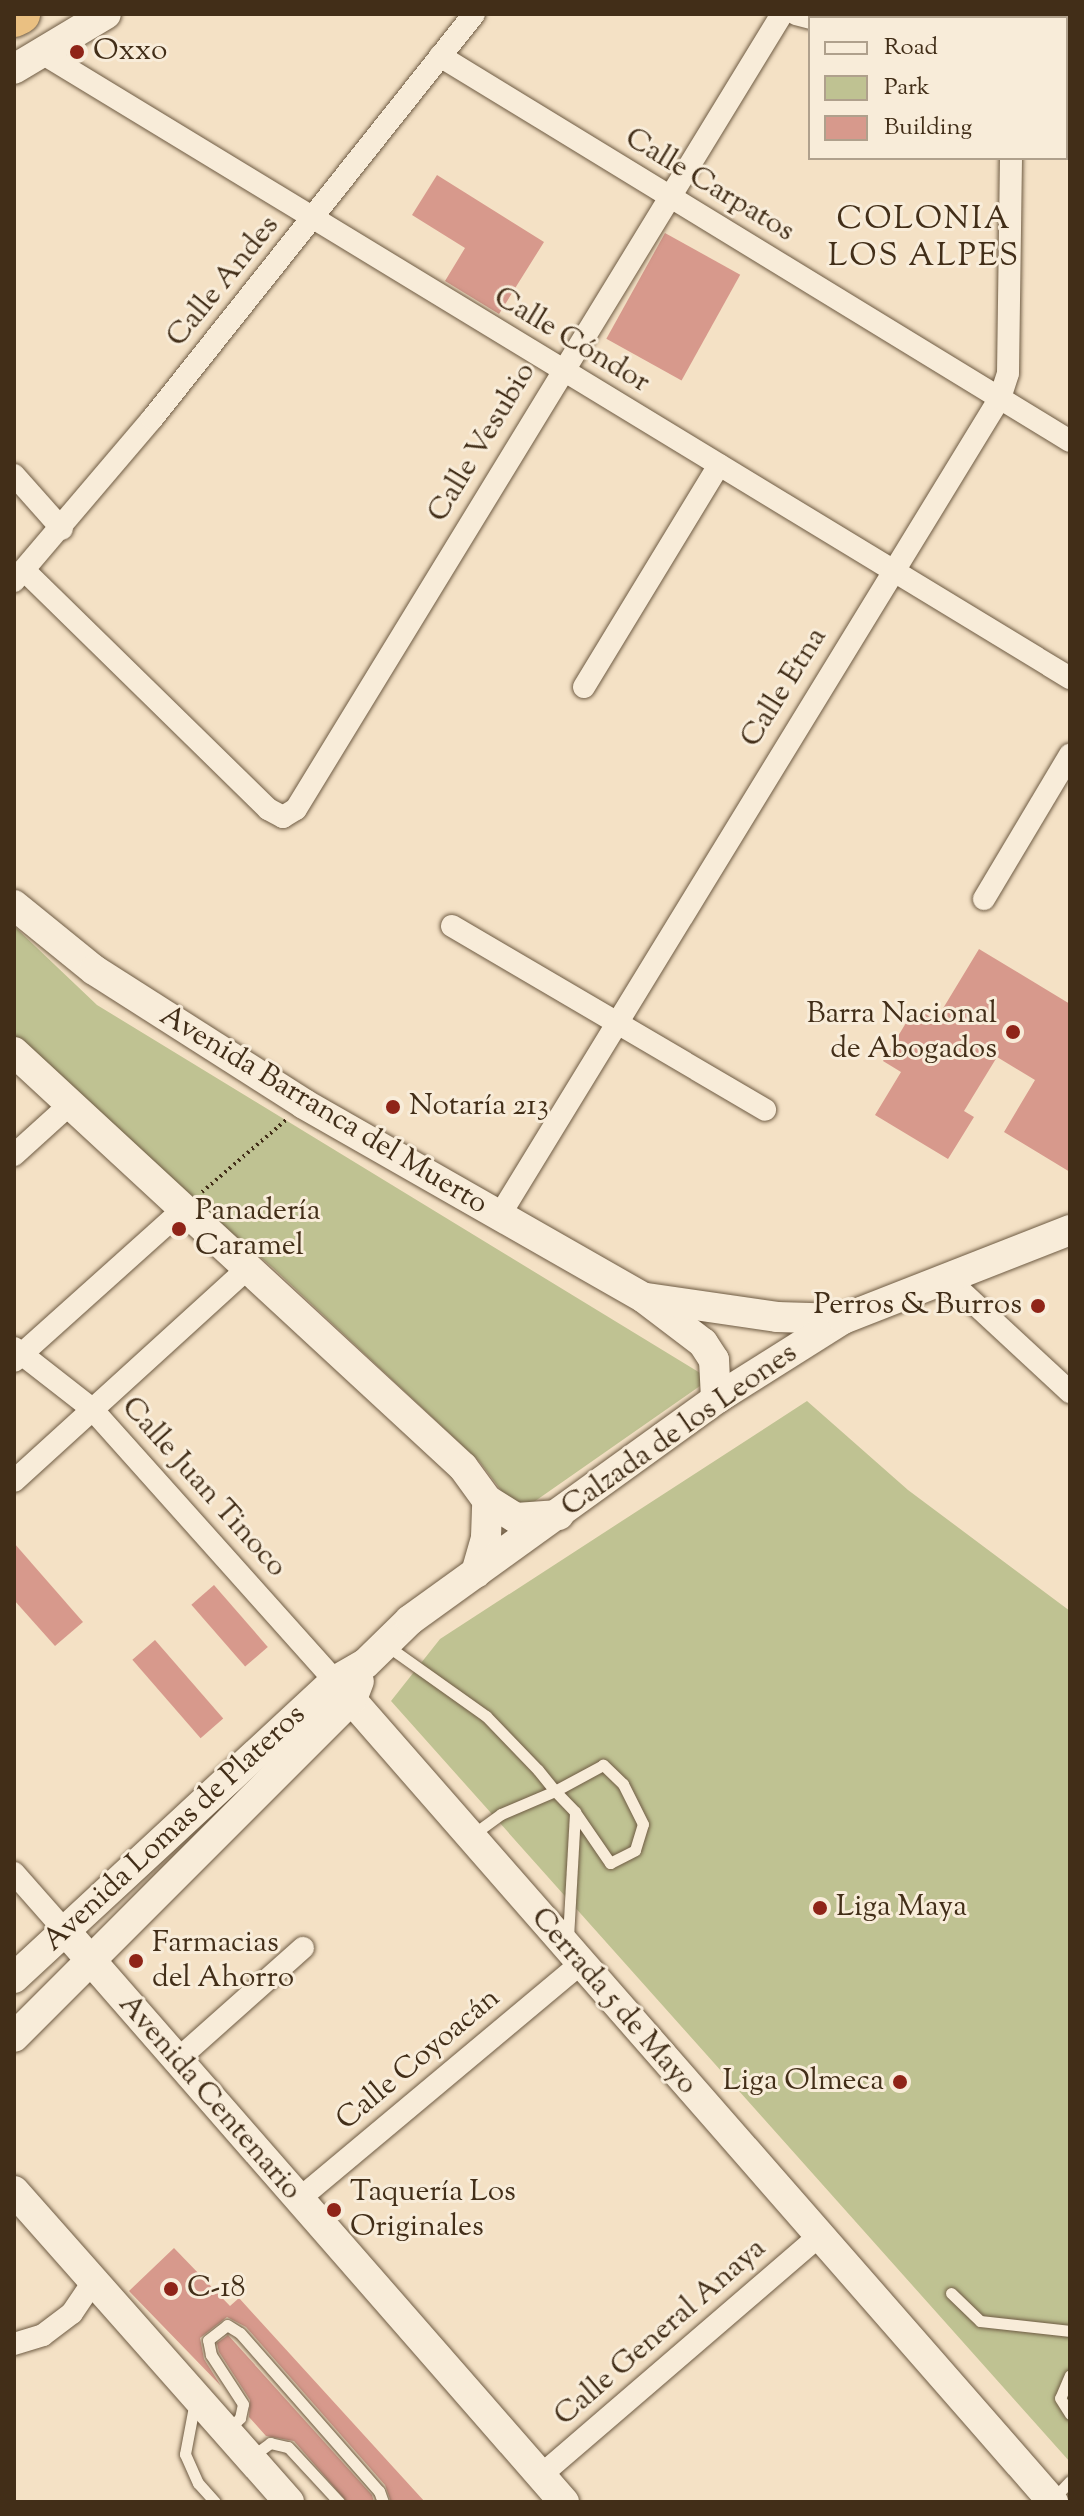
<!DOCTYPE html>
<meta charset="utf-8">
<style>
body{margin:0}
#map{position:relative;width:1084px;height:2516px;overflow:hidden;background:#f4e1c5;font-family:"Sorts Mill Goudy",serif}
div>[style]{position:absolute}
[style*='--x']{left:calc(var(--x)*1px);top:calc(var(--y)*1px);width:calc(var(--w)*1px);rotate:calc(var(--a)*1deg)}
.green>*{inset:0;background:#bfc292}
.building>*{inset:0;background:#d7998c;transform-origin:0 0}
.path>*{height:4px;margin-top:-2px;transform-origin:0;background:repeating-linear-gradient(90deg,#422e18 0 2px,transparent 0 6px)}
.roads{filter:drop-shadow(0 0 2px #6e5b43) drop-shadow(0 0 2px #6e5b43)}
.lane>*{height:11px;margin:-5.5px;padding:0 5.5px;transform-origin:5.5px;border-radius:5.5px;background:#f8ecd9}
.street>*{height:22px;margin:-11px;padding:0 11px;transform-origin:11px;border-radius:11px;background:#f8ecd9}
.secondary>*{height:30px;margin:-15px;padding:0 15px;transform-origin:15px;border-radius:15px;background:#f8ecd9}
.highway>*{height:40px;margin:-20px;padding:0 20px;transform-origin:20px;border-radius:20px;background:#eac082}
.dots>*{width:22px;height:22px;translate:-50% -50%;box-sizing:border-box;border:4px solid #f8ecd9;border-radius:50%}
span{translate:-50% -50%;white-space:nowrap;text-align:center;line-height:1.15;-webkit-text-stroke:6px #f8ecd9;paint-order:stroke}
.poi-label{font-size:30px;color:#422e18}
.left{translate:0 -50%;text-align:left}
.right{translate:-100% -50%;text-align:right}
.street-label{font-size:30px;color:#422e18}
.neighbourhood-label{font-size:32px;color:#422e18;letter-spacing:2px}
.frame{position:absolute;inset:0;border:16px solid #422e18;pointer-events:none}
.legend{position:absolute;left:808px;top:16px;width:260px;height:144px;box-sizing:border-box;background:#f8ecd9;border:2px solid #afa08c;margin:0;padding:10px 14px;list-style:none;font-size:24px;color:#422e18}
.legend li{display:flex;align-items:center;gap:16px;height:40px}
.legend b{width:40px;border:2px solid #afa08c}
</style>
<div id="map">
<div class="green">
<i style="clip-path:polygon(14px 926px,97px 1005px,710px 1379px,518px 1513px,479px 1461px,273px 1268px,80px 1103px,14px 1037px)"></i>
<i style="clip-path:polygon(807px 1401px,908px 1490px,1070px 1611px,1070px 2462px,391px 1701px,440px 1639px)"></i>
</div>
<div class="building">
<i style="clip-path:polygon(437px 175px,544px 242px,499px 314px,445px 281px,465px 248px,412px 215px)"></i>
<i style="left:665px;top:233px;width:86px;height:121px;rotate:29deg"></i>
<i style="clip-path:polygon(979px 949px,1070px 1004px,1070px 1172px,1004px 1132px,1035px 1080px,997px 1057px,964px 1111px,974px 1117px,948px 1159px,875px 1115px,901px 1072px,883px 1061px,915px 1008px,936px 1020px)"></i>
<i style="clip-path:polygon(14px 1543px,83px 1622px,55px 1646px,14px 1600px)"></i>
<i style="left:214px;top:1585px;width:82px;height:30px;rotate:49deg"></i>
<i style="left:155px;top:1640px;width:104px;height:30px;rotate:49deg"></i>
<i style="clip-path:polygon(174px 2248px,230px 2306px,239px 2298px,425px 2502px,391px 2502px,385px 2485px,246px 2327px,227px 2317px,200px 2338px,204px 2359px,221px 2386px,129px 2291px)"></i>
<i style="clip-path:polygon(228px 2335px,372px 2495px,374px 2502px,347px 2502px,294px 2441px,266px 2436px,249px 2417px,250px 2400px,219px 2352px,217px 2343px)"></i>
</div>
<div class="path">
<i style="--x:202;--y:1192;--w:111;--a:-40.6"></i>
</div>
<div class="roads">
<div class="lane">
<i style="--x:386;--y:1645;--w:123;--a:35.4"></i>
<i style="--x:486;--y:1716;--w:75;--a:46.1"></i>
<i style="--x:538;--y:1770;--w:27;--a:51"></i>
<i style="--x:555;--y:1791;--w:29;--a:46"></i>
<i style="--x:575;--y:1812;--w:62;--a:55.5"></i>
<i style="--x:610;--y:1863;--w:28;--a:-27"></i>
<i style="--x:635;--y:1850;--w:27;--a:-73"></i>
<i style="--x:643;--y:1824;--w:45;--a:-116.6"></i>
<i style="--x:623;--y:1784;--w:28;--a:-136"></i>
<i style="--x:603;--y:1765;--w:55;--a:151.6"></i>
<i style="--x:555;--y:1791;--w:59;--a:156.9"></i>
<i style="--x:501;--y:1814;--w:34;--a:144"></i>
<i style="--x:568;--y:1938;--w:126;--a:-86.8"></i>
<i style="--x:951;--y:2293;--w:40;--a:44"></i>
<i style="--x:980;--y:2321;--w:91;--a:6.3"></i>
<i style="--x:1070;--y:2375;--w:25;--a:113"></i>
<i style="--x:1060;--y:2398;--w:19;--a:58"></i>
<i style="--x:195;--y:2401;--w:54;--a:100.7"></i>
<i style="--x:185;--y:2454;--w:32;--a:66"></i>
<i style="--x:198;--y:2483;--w:25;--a:48"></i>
<i style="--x:228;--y:2430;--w:17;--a:-45"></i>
<i style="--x:240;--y:2418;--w:14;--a:-78"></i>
<i style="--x:243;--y:2404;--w:59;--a:-123.1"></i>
<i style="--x:211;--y:2355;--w:15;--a:-101"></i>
<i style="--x:208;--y:2340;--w:24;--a:-38"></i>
<i style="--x:227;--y:2325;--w:15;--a:32"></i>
<i style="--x:240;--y:2333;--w:210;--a:48.7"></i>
<i style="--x:379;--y:2491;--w:12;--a:70"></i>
<i style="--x:251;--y:2457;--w:24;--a:-36"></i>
<i style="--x:270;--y:2443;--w:18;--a:13"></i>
<i style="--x:288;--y:2447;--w:75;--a:47.2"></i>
<i style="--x:1054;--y:2498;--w:23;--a:-47"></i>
</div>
<div class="street">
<i style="--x:796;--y:14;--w:16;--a:15"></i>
<i style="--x:1014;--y:18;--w:4;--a:-90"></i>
<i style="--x:42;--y:53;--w:1203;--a:31.3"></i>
<i style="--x:440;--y:56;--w:738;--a:31.43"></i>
<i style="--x:14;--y:475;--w:72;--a:48.4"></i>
<i style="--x:26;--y:572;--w:339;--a:44.4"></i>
<i style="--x:268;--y:809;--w:17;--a:28"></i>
<i style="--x:283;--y:817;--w:15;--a:-32"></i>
<i style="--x:296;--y:809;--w:932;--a:-58.56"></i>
<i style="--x:14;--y:581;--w:213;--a:-49.6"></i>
<i style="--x:152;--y:419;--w:517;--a:-51.51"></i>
<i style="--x:584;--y:687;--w:260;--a:-58.7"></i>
<i style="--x:984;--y:899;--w:168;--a:-59.2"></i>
<i style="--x:452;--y:926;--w:363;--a:30.4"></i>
<i style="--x:14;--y:1155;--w:73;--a:-42.2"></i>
<i style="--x:498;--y:1218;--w:961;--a:-58.53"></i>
<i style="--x:1000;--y:398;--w:26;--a:-72"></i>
<i style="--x:1008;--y:373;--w:215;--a:-89.2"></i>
<i style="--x:949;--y:1280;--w:165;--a:42.8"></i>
<i style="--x:14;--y:1348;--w:99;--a:38"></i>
<i style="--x:92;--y:1409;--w:365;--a:48.2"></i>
<i style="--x:14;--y:1361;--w:226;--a:-41.9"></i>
<i style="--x:14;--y:1481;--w:314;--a:-42.3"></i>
<i style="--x:14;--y:1873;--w:79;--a:48.6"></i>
<i style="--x:176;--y:2061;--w:170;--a:-41.7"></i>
<i style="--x:298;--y:2200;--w:366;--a:-39.9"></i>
<i style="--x:14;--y:2344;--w:30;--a:-17"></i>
<i style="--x:43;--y:2335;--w:36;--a:-37"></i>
<i style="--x:72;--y:2313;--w:40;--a:-56"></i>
<i style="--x:540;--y:2476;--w:369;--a:-40.7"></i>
</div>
<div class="secondary">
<i style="--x:14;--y:69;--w:107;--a:-30.9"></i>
<i style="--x:14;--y:905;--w:103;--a:39.1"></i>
<i style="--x:94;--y:970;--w:249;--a:32.5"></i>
<i style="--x:304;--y:1104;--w:391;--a:29.7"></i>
<i style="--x:644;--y:1298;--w:74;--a:37.3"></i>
<i style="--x:703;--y:1343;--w:20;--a:57"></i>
<i style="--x:714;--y:1360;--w:39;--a:87"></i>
<i style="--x:14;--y:1052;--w:611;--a:42.75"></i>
<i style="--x:463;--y:1467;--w:41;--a:54"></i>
<i style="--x:487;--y:1500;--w:34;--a:32"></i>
<i style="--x:516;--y:1518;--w:43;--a:-4"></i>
<i style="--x:647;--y:1298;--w:131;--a:8.3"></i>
<i style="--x:777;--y:1317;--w:66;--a:1.7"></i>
<i style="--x:476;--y:1573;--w:37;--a:-74"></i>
<i style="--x:486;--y:1537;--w:37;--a:-88"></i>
<i style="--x:335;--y:1681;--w:1091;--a:48.83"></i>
<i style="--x:66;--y:1932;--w:757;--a:48.86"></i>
<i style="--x:14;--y:1978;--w:437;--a:-42.8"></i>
<i style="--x:335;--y:1681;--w:34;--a:-30"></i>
<i style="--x:365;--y:1664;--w:63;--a:-44.4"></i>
<i style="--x:410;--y:1620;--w:377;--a:-35.8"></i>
<i style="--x:716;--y:1399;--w:150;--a:-32.2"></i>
<i style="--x:843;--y:1319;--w:244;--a:-21.4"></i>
<i style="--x:14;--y:2037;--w:478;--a:-45"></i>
<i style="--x:352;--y:1699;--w:19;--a:-69"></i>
<i style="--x:14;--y:2191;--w:415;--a:48.5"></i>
</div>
<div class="highway">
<i style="--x:14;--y:17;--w:7;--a:-27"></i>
</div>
</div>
<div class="dots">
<i style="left:77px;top:52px;background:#8f2418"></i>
<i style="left:1013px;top:1032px;background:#8f2418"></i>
<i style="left:393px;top:1107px;background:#8f2418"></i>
<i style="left:179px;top:1229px;background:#8f2418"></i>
<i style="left:1038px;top:1306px;background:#8f2418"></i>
<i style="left:820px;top:1908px;background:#8f2418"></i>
<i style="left:136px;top:1961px;background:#8f2418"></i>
<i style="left:900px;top:2082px;background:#8f2418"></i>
<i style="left:334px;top:2210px;background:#8f2418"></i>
<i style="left:171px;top:2289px;background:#8f2418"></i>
</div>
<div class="poi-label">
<span class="left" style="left:93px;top:52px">Oxxo</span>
<span class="right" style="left:997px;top:1032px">Barra Nacional<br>de Abogados</span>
<span class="left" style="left:409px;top:1107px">Notaría 213</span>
<span class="left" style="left:195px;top:1229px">Panadería<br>Caramel</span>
<span class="right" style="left:1022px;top:1306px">Perros &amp; Burros</span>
<span class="left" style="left:836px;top:1908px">Liga Maya</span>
<span class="left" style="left:152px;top:1961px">Farmacias<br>del Ahorro</span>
<span class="right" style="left:884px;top:2082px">Liga Olmeca</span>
<span class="left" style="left:350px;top:2210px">Taquería Los<br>Originales</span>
<span class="left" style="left:187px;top:2289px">C-18</span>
</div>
<div class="street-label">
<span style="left:709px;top:186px;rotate:31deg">Calle Carpatos</span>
<span style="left:224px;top:282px;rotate:-51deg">Calle Andes</span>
<span style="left:571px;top:341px;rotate:31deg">Calle Cóndor</span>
<span style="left:483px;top:443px;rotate:-59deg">Calle Vesubio</span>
<span style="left:785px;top:688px;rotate:-58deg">Calle Etna</span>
<span style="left:323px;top:1111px;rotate:31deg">Avenida Barranca del Muerto</span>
<span style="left:680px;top:1431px;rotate:-35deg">Calzada de los Leones</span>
<span style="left:203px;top:1488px;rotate:48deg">Calle Juan Tinoco</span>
<span style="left:175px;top:1829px;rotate:-43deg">Avenida Lomas de Plateros</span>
<span style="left:613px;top:2002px;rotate:49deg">Cerrada 5 de Mayo</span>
<span style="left:419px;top:2060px;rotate:-40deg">Calle Coyoacán</span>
<span style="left:209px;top:2098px;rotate:49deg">Avenida Centenario</span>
<span style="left:661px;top:2333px;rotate:-41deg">Calle General Anaya</span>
</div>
<div class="neighbourhood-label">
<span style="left:924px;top:239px">COLONIA<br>LOS ALPES</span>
</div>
<div class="frame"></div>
<ul class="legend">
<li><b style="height:10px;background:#f8ecd9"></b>Road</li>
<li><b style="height:22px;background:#bfc292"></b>Park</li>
<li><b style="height:22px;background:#d7998c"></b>Building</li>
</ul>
</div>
